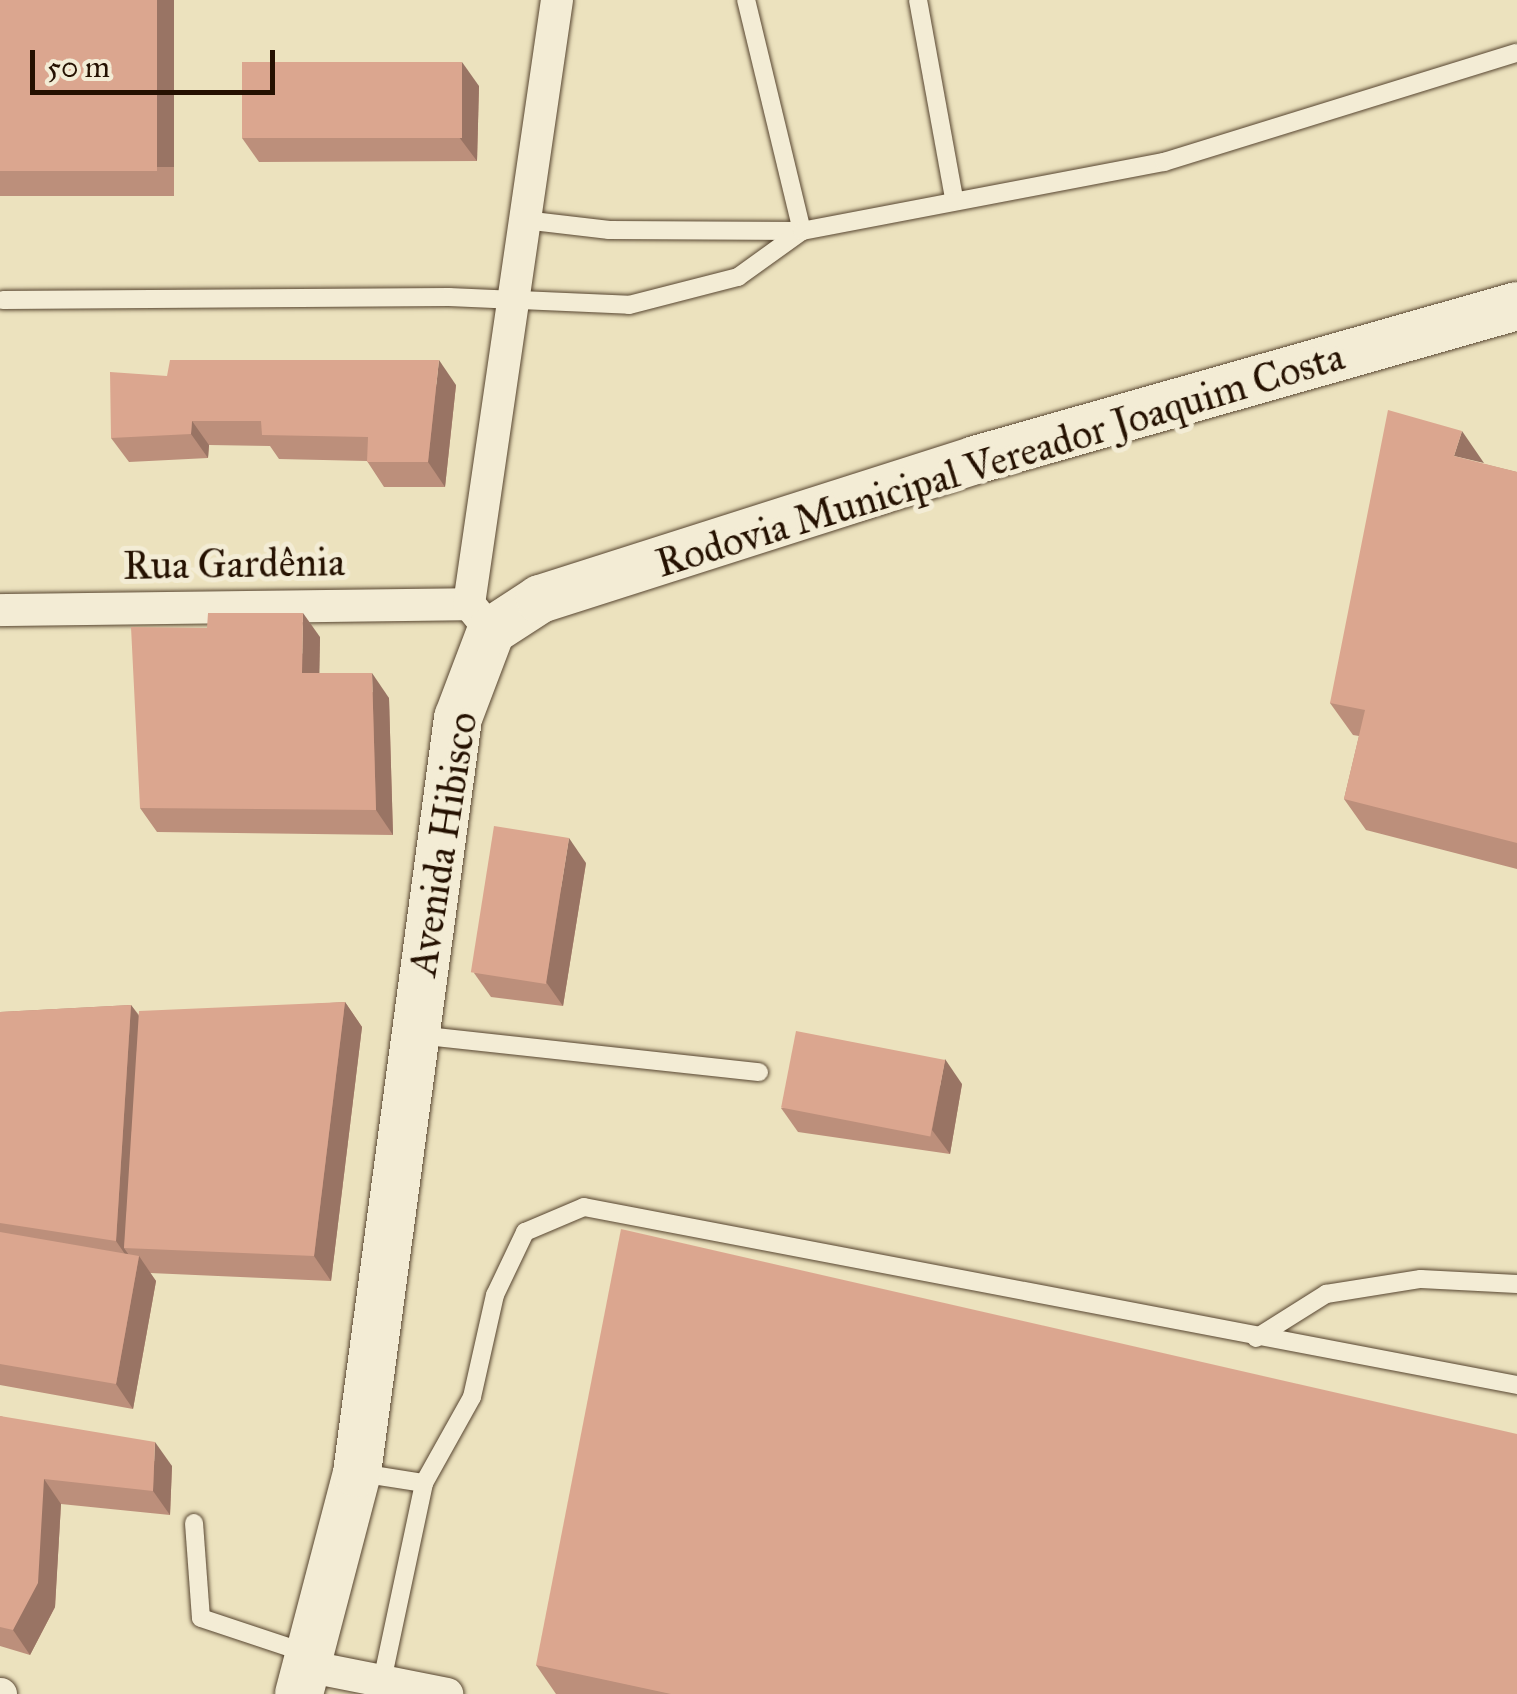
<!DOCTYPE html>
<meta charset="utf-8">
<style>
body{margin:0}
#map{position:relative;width:1517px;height:1694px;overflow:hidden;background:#ece2be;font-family:"IM FELL Great Primer",serif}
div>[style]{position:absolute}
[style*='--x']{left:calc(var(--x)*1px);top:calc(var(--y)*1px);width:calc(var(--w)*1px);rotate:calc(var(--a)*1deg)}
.roads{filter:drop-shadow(0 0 2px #574530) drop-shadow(0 0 2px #574530)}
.lane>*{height:18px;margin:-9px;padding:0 9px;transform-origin:9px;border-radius:9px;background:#f3ecd5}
.street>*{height:32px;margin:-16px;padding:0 16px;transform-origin:16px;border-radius:16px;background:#f3ecd5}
.secondary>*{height:48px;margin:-24px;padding:0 24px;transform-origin:24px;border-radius:24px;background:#f3ecd5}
.wall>*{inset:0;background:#bc8f7b;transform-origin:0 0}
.shaded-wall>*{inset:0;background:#997464;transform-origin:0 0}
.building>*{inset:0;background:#dba68f;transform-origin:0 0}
span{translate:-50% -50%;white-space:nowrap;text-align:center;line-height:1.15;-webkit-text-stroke:10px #f3ecd5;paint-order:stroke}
.street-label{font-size:40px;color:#251101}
.scale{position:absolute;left:30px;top:50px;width:245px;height:45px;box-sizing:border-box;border:5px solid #251101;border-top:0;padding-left:12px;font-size:30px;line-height:35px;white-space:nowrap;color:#251101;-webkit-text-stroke:8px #f3ecd5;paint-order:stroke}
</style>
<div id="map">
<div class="roads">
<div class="lane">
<i style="--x:918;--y:0;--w:201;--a:79.7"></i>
<i style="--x:524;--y:220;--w:86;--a:6.7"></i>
<i style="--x:609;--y:230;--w:193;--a:0.3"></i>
<i style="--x:802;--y:231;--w:238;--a:-103.6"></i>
<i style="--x:3;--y:300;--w:446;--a:-0.4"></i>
<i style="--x:449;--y:297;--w:180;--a:2.5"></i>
<i style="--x:629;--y:305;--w:113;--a:-14.4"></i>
<i style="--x:738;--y:277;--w:79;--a:-35.7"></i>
<i style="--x:802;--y:231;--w:369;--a:-10.8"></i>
<i style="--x:1164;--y:162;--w:369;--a:-17.2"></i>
<i style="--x:417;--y:1035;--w:344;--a:6.2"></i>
<i style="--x:1256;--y:1338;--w:83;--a:-32.2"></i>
<i style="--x:1326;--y:1294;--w:96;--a:-9"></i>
<i style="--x:1421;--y:1279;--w:96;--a:3"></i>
<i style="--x:360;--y:1473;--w:65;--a:8.9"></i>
<i style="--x:194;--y:1523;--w:95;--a:85.8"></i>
<i style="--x:201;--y:1618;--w:114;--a:18.4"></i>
<i style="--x:382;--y:1681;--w:202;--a:-78"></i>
<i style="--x:424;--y:1483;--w:98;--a:-60.8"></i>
<i style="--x:472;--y:1397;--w:105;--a:-77.3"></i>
<i style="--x:495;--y:1295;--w:70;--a:-64.5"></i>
<i style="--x:525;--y:1232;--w:64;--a:-23"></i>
<i style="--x:584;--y:1207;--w:950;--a:10.8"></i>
</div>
<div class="street">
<i style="--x:0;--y:610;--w:469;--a:-0.7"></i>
<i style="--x:491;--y:631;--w:35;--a:-129"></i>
<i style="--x:469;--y:604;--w:610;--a:-81.71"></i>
<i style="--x:306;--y:1666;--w:144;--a:11.2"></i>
<i style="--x:0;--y:1694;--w:1;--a:0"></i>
</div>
<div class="secondary">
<i style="--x:299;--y:1694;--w:228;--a:-75.3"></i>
<i style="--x:357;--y:1473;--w:762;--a:-82.38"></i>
<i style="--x:458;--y:718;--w:93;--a:-69.2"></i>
<i style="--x:491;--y:631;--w:59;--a:-33.1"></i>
<i style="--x:540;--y:599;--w:457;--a:-17.7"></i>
<i style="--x:975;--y:460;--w:563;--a:-15.86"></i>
</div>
</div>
<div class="wall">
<i style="left:0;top:0;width:174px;height:196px"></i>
<i style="clip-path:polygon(479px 86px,477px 161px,259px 162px,242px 138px)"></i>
<i style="clip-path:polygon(167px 376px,456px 385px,445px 487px,384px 487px,367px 461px,279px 459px,270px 446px,209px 445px,208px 458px,129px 462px,111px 438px)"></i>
<i style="clip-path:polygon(1484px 464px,1517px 472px,1517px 869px,1366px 830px,1344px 799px,1359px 736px,1353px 735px,1330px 703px)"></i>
<i style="clip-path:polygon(320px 637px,319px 673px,389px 698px,393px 835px,157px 832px,140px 808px)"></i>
<i style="clip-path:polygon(586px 863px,563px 1006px,491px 997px,474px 973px)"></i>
<i style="clip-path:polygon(345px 1002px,362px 1027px,331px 1281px,150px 1273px,156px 1281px,133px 1409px,0 1385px,0 1012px,131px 1005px,139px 1015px)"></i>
<i style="clip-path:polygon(962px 1084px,950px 1154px,798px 1132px,781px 1108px)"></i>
<i style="clip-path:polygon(0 1416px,172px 1466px,170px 1515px,61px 1504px,55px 1607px,30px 1655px,0 1646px)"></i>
<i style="clip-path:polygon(536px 1665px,1517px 1694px,556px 1694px)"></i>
</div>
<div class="shaded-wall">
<i style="left:157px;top:0;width:17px;height:167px"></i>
<i style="clip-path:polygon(462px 62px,479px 86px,477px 161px,459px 137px)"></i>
<i style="clip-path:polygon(439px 360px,456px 385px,445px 487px,428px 462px)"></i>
<i style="clip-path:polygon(192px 421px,209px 445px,208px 458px,191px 434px)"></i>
<i style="clip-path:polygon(1462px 431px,1484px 463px,1454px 456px)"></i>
<i style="clip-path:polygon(303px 613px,320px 637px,319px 697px,302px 673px)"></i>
<i style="clip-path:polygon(372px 673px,389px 698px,393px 835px,376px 810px)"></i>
<i style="clip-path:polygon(569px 838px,586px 863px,563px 1006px,546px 982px)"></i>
<i style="clip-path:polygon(345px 1002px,362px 1027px,331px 1281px,314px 1256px)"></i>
<i style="clip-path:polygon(131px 1005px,148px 1029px,124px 1248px,133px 1261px,133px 1266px,116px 1241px)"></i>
<i style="clip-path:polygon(945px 1059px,962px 1084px,950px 1154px,932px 1130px)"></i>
<i style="clip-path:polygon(139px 1256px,156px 1281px,133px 1409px,116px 1384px)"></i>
<i style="clip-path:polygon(155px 1442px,172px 1466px,170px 1515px,153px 1491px)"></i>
<i style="clip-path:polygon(44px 1479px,61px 1504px,55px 1607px,30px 1655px,13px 1630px)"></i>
</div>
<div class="building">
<i style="left:0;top:0;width:157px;height:171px"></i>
<i style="left:242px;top:62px;width:220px;height:76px"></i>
<i style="clip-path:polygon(170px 360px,439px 360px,428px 462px,367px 462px,368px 437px,262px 435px,261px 421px,192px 421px,191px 434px,111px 438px,110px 372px,167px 376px)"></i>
<i style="clip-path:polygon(1388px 410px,1462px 431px,1454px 456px,1517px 472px,1517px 843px,1344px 799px,1365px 710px,1330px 703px)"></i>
<i style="clip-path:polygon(208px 613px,303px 613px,302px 673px,372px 673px,376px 810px,140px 808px,131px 627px,207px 628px)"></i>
<i style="left:494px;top:826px;width:76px;height:148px;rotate:9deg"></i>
<i style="clip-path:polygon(345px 1002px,314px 1256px,124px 1248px,139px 1011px)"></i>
<i style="clip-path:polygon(131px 1005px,116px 1241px,0 1223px,0 1012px)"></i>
<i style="left:796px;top:1031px;width:152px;height:78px;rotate:11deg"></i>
<i style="clip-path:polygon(621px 1229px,1517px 1434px,1517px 1694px,671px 1694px,536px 1665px)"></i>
<i style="clip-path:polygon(0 1232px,139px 1256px,116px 1384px,0 1364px)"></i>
<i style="clip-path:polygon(0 1416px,155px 1442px,153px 1491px,44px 1479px,38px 1583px,13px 1630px,0 1627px)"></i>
</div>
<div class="street-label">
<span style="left:1000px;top:460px;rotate:-17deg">Rodovia Municipal Vereador Joaquim Costa</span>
<span style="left:234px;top:564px;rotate:-1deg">Rua Gardênia</span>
<span style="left:443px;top:844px;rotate:-81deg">Avenida Hibisco</span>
</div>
<div class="scale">50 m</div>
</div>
